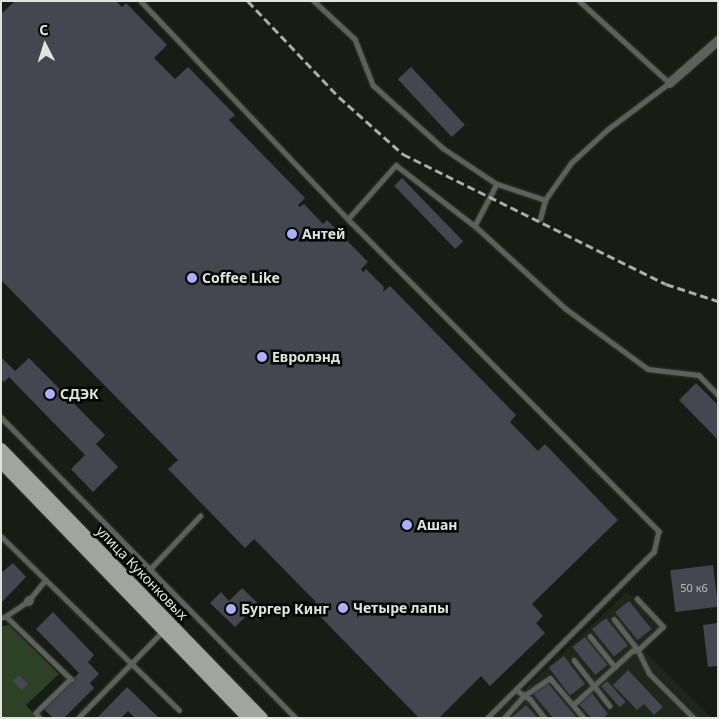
<!DOCTYPE html>
<meta charset="utf-8">
<style>
body{margin:0}
#map{position:relative;width:719px;height:719px;overflow:hidden;background:#171d15;font-family:"Noto Sans",sans-serif}
div>[style]{position:absolute}
[style*='--x']{left:calc(var(--x)*1px);top:calc(var(--y)*1px);width:calc(var(--w)*1px);rotate:calc(var(--a)*1deg)}
.built>*{inset:0;background:#1e271a}
.green>*{inset:0;background:#2d4125}
.building>*{inset:0;background:#444650;transform-origin:0 0}
.roads{filter:drop-shadow(0 0 1px #333931) drop-shadow(0 0 1px #333931)}
.lane>*{height:4.5px;margin:-2.25px;padding:0 2.25px;transform-origin:2.25px;border-radius:2.25px;background:#5d605b}
.street>*{height:9px;margin:-4.5px;padding:0 4.5px;transform-origin:4.5px;border-radius:4.5px;background:#5d605b}
.primary>*{height:12px;margin:-6px;padding:0 6px;transform-origin:6px;border-radius:6px;background:#a0a69d}
.rail>*{height:2.5px;margin-top:-1.25px;transform-origin:0;background:repeating-linear-gradient(90deg,#aaaea8 0 8px,transparent 0 12px)}
.dots>*{width:14px;height:14px;translate:-50% -50%;box-sizing:border-box;border:2px solid #050604;border-radius:50%}
span{translate:-50% -50%;white-space:nowrap;text-align:center;line-height:1.15;-webkit-text-stroke:5px #050604;paint-order:stroke}
.number-label{font-size:11px;color:#b9bcba}
.number-label span{-webkit-text-stroke-width:0}
.poi-label{font-size:14px;color:#e0e4de;font-weight:700}
.left{translate:0 -50%;text-align:left}
.street-label{font-size:14px;color:#e0e4de}
.frame{position:absolute;inset:0;border:2px solid #e0e4de;pointer-events:none}
.north{position:absolute;left:20px;top:20px;width:50px;height:50px;-webkit-text-stroke:4px #050604;paint-order:stroke;rotate:355deg;font-size:14px;font-weight:700;line-height:20px;text-align:center;color:#e0e4de}
.north::after{content:'';display:block;margin:auto;width:18px;height:22px;background:#e0e4de;clip-path:polygon(50% 0,100% 100%,50% 72%,0 100%)}
</style>
<div id="map">
<div class="built">
<i style="clip-path:polygon(627px 592px,661px 626px,643px 650px,712px 718px,494px 718px)"></i>
</div>
<div class="green">
<i style="clip-path:polygon(9px 625px,59px 674px,26px 705px,37px 718px,1px 718px,1px 626px)"></i>
</div>
<div class="building">
<i style="clip-path:polygon(15px 1px,116px 1px,122px 7px,126px 3px,167px 45px,154px 58px,175px 79px,188px 67px,235px 115px,229px 120px,305px 198px,298px 205px,300px 207px,304px 204px,323px 224px,327px 220px,368px 262px,361px 269px,363px 272px,366px 269px,384px 287px,383px 292px,390px 286px,516px 415px,510px 422px,538px 451px,545px 444px,618px 520px,532px 604px,543px 616px,536px 623px,545px 633px,490px 686px,481px 676px,439px 718px,419px 718px,311px 607px,316px 602px,254px 539px,245px 548px,168px 469px,178px 460px,1px 280px,1px 14px)"></i>
<i style="left:411px;top:67px;width:79px;height:18px;rotate:47deg"></i>
<i style="left:402px;top:178px;width:88px;height:11px;rotate:46deg"></i>
<i style="clip-path:polygon(1px 357px,15px 371px,29px 358px,105px 435px,96px 444px,118px 467px,93px 492px,71px 469px,85px 455px,9px 377px,4px 382px,1px 380px)"></i>
<i style="clip-path:polygon(696px 383px,718px 405px,718px 440px,679px 400px)"></i>
<i style="clip-path:polygon(13px 563px,26px 577px,1px 603px,1px 573px)"></i>
<i style="left:713px;top:565px;width:42px;height:43px;rotate:83deg"></i>
<i style="clip-path:polygon(242px 588px,267px 612px,258px 621px,249px 613px,235px 627px,210px 603px,221px 592px,229px 601px)"></i>
<i style="left:629px;top:601px;width:36px;height:18px;rotate:51deg"></i>
<i style="clip-path:polygon(53px 612px,94px 655px,88px 662px,99px 674px,90px 683px,94px 688px,64px 718px,53px 718px,43px 708px,79px 673px,36px 629px)"></i>
<i style="left:606px;top:618px;width:35px;height:18px;rotate:51deg"></i>
<i style="clip-path:polygon(718px 623px,718px 666px,708px 667px,703px 625px)"></i>
<i style="left:585px;top:637px;width:36px;height:16px;rotate:51deg"></i>
<i style="left:564px;top:656px;width:35px;height:19px;rotate:53deg"></i>
<i style="clip-path:polygon(628px 670px,663px 707px,654px 715px,644px 704px,637px 710px,613px 685px)"></i>
<i style="left:19px;top:675px;width:13px;height:9px;rotate:45deg"></i>
<i style="left:607px;top:681px;width:28px;height:8px;rotate:48deg"></i>
<i style="clip-path:polygon(547px 682px,577px 718px,553px 718px,533px 694px)"></i>
<i style="clip-path:polygon(127px 687px,159px 718px,135px 718px,128px 711px,121px 718px,97px 718px)"></i>
<i style="clip-path:polygon(592px 693px,608px 714px,603px 718px,591px 718px,579px 704px)"></i>
<i style="clip-path:polygon(526px 705px,538px 718px,511px 718px)"></i>
</div>
<div class="roads">
<div class="lane">
<i style="--x:141;--y:1;--w:301;--a:46.5"></i>
<i style="--x:348;--y:219;--w:72;--a:-48.4"></i>
<i style="--x:396;--y:165;--w:100;--a:37.7"></i>
<i style="--x:475;--y:226;--w:122;--a:42.3"></i>
<i style="--x:565;--y:308;--w:103;--a:36.3"></i>
<i style="--x:648;--y:369;--w:51;--a:6.7"></i>
<i style="--x:699;--y:375;--w:28;--a:46"></i>
<i style="--x:314;--y:1;--w:56;--a:42.8"></i>
<i style="--x:355;--y:39;--w:49;--a:68.6"></i>
<i style="--x:373;--y:85;--w:94;--a:42"></i>
<i style="--x:443;--y:148;--w:65;--a:33.7"></i>
<i style="--x:497;--y:184;--w:47;--a:117.6"></i>
<i style="--x:497;--y:184;--w:51;--a:18.4"></i>
<i style="--x:348;--y:219;--w:441;--a:45.1"></i>
<i style="--x:659;--y:531;--w:22;--a:103"></i>
<i style="--x:654;--y:552;--w:235;--a:135"></i>
<i style="--x:540;--y:219;--w:20;--a:-75"></i>
<i style="--x:545;--y:200;--w:45;--a:-54.9"></i>
<i style="--x:571;--y:163;--w:50;--a:-42.6"></i>
<i style="--x:608;--y:129;--w:76;--a:-37"></i>
<i style="--x:669;--y:83;--w:122;--a:-137.7"></i>
<i style="--x:1;--y:417;--w:421;--a:45.6"></i>
<i style="--x:1;--y:536;--w:249;--a:44.3"></i>
<i style="--x:150;--y:569;--w:73;--a:-46.7"></i>
<i style="--x:29;--y:600;--w:26;--a:-51"></i>
<i style="--x:6;--y:616;--w:27;--a:-34"></i>
<i style="--x:1;--y:618;--w:5;--a:-22"></i>
<i style="--x:6;--y:616;--w:91;--a:44.1"></i>
<i style="--x:71;--y:679;--w:49;--a:135.8"></i>
<i style="--x:36;--y:713;--w:6;--a:51"></i>
<i style="--x:614;--y:619;--w:39;--a:52"></i>
<i style="--x:638;--y:650;--w:25;--a:64"></i>
<i style="--x:649;--y:673;--w:64;--a:45"></i>
<i style="--x:590;--y:636;--w:40;--a:51"></i>
<i style="--x:574;--y:660;--w:58;--a:52"></i>
<i style="--x:516;--y:690;--w:17;--a:33"></i>
<i style="--x:530;--y:699;--w:24;--a:52"></i>
<i style="--x:573;--y:705;--w:80;--a:-42.5"></i>
<i style="--x:632;--y:651;--w:6;--a:-9"></i>
<i style="--x:638;--y:650;--w:34;--a:-43"></i>
<i style="--x:663;--y:627;--w:38;--a:-133"></i>
<i style="--x:78;--y:718;--w:122;--a:-45.7"></i>
<i style="--x:504;--y:718;--w:31;--a:-48"></i>
<i style="--x:525;--y:695;--w:30;--a:-34"></i>
<i style="--x:550;--y:678;--w:52;--a:49.6"></i>
</div>
<div class="street">
<i style="--x:669;--y:83;--w:65;--a:-41.3"></i>
<i style="--x:28;--y:601;--w:1;--a:-45"></i>
</div>
<div class="primary">
<i style="--x:1;--y:449;--w:375;--a:45.9"></i>
<i style="--x:1;--y:462;--w:356;--a:46"></i>
</div>
</div>
<div class="rail">
<i style="--x:248;--y:1;--w:132;--a:46.5"></i>
<i style="--x:339;--y:97;--w:86;--a:41.7"></i>
<i style="--x:403;--y:154;--w:293;--a:26.3"></i>
<i style="--x:666;--y:284;--w:55;--a:18.1"></i>
</div>
<div class="dots">
<i style="left:292px;top:234px;background:#aab0fc"></i>
<i style="left:192px;top:278px;background:#aab0fc"></i>
<i style="left:262px;top:357px;background:#aab0fc"></i>
<i style="left:50px;top:394px;background:#aab0fc"></i>
<i style="left:407px;top:525px;background:#aab0fc"></i>
<i style="left:343px;top:608px;background:#aab0fc"></i>
<i style="left:231px;top:609px;background:#aab0fc"></i>
</div>
<div class="number-label">
<span style="left:694px;top:588px">50 к6</span>
</div>
<div class="poi-label">
<span class="left" style="left:302px;top:234px">Антей</span>
<span class="left" style="left:202px;top:278px">Coffee Like</span>
<span class="left" style="left:272px;top:357px">Евролэнд</span>
<span class="left" style="left:60px;top:394px">СДЭК</span>
<span class="left" style="left:417px;top:525px">Ашан</span>
<span class="left" style="left:353px;top:608px">Четыре лапы</span>
<span class="left" style="left:241px;top:609px">Бургер Кинг</span>
</div>
<div class="street-label">
<span style="left:142px;top:573px;rotate:46deg">улица Куконковых</span>
</div>
<div class="frame"></div>
<div class="north">С</div>
</div>
